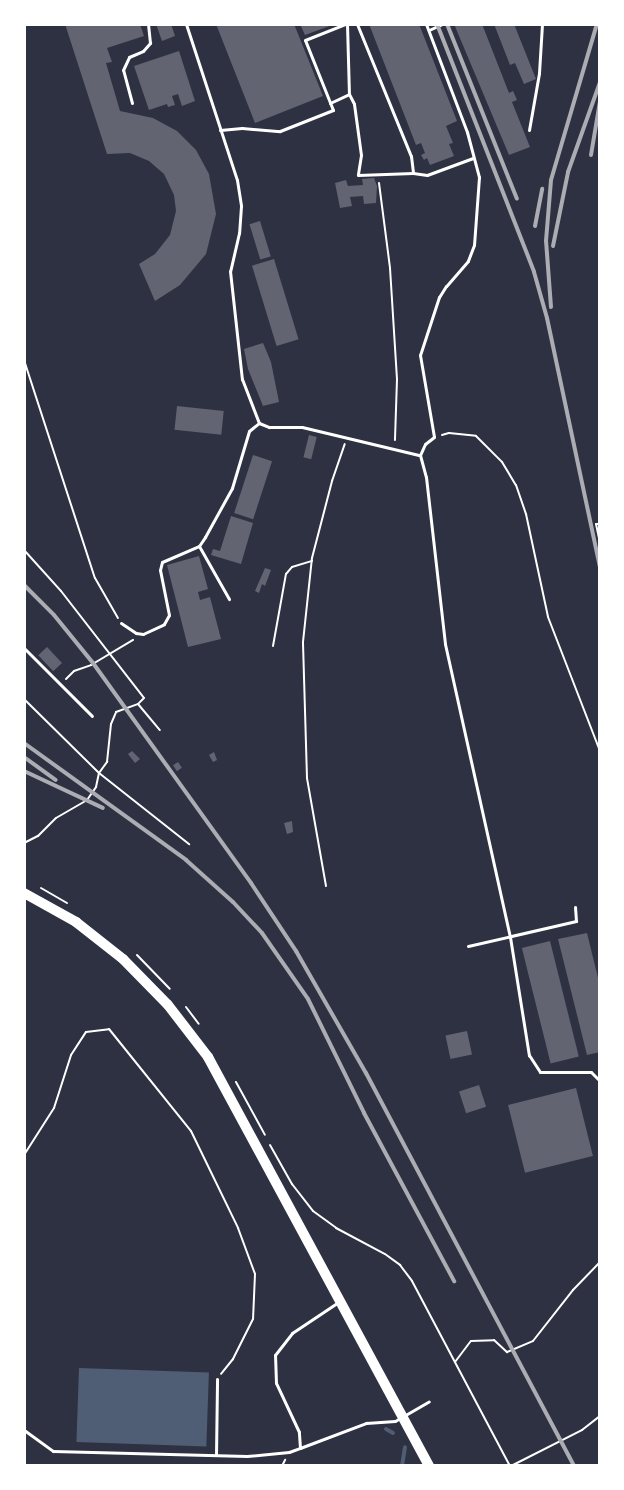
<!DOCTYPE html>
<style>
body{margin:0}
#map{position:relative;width:624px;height:1490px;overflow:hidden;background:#2d3142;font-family:Figtree,sans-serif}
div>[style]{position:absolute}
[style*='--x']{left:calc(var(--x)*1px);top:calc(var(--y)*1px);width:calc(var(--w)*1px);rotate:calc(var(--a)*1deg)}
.water>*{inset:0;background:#4f5d75;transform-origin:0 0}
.stream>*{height:4px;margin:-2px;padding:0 2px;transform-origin:2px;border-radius:2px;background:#4f5d75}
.building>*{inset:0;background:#626471;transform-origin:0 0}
.path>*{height:2px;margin:-1px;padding:0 1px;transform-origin:1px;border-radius:1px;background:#fff}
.service>*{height:3px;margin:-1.5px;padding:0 1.5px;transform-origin:1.5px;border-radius:1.5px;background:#fff}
.primary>*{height:10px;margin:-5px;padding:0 5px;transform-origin:5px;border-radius:5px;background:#fff}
.rail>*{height:4px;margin:-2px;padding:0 2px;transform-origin:2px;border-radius:2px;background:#abadb3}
span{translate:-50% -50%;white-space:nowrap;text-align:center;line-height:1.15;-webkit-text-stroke:6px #fff;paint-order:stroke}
.frame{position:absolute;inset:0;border:26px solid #fff;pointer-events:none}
</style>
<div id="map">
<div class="water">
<i style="left:79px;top:1368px;width:130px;height:74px;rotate:2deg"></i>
</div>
<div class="stream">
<i style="--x:386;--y:1429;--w:8;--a:30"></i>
<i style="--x:402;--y:1466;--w:19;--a:-81"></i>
</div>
<div class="building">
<i style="clip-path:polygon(65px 24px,140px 24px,144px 36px,107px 48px,112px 62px,106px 63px,120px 111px,153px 118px,177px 131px,196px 150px,209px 174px,216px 214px,206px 254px,180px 285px,155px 301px,139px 264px,155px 254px,170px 235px,176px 211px,174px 195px,164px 174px,149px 161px,130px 153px,107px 154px)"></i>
<i style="clip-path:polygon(156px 24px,171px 24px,175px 36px,162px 41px)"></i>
<i style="clip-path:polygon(216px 24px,294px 24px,323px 96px,255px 123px)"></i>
<i style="clip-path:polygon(300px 24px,335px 24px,305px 35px)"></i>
<i style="clip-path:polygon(369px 24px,419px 24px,457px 121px,446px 126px,453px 143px,449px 144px,454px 156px,430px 165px,427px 158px,424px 160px,421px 155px,425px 153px,421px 143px,416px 145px)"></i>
<i style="clip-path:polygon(454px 24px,482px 24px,509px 93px,513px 91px,517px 100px,512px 102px,530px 147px,509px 155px)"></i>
<i style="clip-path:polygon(494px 24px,514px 24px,536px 79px,524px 84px,515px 63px,510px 65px)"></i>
<i style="clip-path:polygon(179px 51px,195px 101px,182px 106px,178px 94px,172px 96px,175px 105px,168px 107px,167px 104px,149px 110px,134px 66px)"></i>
<i style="clip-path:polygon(374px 178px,377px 186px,376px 203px,364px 204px,363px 196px,350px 197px,352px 206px,340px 208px,335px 183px,346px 180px,348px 186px,363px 185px,362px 179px)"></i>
<i style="left:260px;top:221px;width:37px;height:11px;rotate:73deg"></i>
<i style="left:274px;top:259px;width:84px;height:23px;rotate:73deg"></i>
<i style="clip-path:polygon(263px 343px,271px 362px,279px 402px,263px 406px,248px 369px,244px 349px)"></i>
<i style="left:177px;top:406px;width:47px;height:24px;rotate:6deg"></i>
<i style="left:309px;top:435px;width:8px;height:23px;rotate:14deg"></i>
<i style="left:253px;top:455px;width:20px;height:61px;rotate:18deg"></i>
<i style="clip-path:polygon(231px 516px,253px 523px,241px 564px,211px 555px,213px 549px,220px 551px)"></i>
<i style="clip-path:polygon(199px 556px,208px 589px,198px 592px,200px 600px,210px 597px,221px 639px,188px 647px,167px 565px)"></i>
<i style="clip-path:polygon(265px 568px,271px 570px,265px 586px,262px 584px,259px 593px,255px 591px)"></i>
<i style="left:47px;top:647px;width:22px;height:12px;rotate:47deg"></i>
<i style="clip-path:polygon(132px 751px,140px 759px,135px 763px,128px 754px)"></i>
<i style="clip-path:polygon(214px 752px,217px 760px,213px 762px,209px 755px)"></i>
<i style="left:178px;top:762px;width:7px;height:6px;rotate:56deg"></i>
<i style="clip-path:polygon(292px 821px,293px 832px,287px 834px,284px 823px)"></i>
<i style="clip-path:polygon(587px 933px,600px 986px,600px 1052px,587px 1055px,558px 939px)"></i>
<i style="left:550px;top:941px;width:119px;height:29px;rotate:76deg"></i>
<i style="left:467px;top:1031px;width:24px;height:22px;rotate:78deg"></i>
<i style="left:479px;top:1085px;width:23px;height:21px;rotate:72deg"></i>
<i style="left:576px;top:1088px;width:70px;height:70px;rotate:76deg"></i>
</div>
<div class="path">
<i style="--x:379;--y:183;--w:86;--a:82.6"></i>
<i style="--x:390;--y:268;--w:111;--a:86.4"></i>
<i style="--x:397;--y:379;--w:61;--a:91.9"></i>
<i style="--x:24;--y:360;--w:229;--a:72"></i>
<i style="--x:95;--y:578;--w:46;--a:60.1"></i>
<i style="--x:442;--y:435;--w:7;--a:-16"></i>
<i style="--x:449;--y:433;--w:27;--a:6"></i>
<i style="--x:476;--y:436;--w:37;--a:45"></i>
<i style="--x:502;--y:462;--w:27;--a:59"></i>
<i style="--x:516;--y:485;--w:31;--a:71"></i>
<i style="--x:526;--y:514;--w:105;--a:77.9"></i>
<i style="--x:548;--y:617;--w:144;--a:68.8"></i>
<i style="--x:600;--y:524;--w:4;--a:180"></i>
<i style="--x:596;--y:524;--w:19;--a:78"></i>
<i style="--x:24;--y:550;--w:55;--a:47.9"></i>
<i style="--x:61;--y:591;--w:135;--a:52.2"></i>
<i style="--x:144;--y:698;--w:8;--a:135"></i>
<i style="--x:138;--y:704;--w:34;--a:50"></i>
<i style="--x:273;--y:646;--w:73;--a:-79.8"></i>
<i style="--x:286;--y:574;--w:9;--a:-49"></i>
<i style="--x:292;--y:567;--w:21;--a:-17"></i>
<i style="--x:66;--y:679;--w:11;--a:-45"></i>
<i style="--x:74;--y:671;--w:18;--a:-19"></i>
<i style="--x:91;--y:665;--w:49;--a:-30.8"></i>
<i style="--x:24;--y:699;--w:105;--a:44.6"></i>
<i style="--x:99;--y:773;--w:115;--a:38.3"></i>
<i style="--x:24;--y:843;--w:16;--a:-27"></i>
<i style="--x:38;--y:836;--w:25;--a:-45"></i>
<i style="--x:56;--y:818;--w:36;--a:-30"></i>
<i style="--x:87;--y:800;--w:16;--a:-55"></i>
<i style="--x:96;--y:787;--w:14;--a:-78"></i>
<i style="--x:99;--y:773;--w:14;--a:-54"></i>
<i style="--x:107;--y:762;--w:38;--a:-84"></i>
<i style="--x:111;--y:724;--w:13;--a:-67"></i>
<i style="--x:116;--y:712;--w:23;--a:-20"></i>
<i style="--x:326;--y:886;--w:110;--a:-100"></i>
<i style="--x:307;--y:778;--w:136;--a:-91.7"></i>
<i style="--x:303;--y:642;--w:84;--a:-83.9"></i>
<i style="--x:312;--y:558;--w:80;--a:-75.4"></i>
<i style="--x:332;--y:481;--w:39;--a:-71"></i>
<i style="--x:41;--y:888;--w:30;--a:30"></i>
<i style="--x:137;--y:955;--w:47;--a:45.9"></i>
<i style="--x:186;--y:1007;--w:21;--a:53"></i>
<i style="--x:236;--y:1082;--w:60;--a:61.3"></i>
<i style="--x:270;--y:1145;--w:45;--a:60.6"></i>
<i style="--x:292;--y:1184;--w:34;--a:52"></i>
<i style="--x:313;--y:1211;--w:29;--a:36"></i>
<i style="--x:336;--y:1228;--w:55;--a:28"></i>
<i style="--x:385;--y:1254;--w:19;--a:36"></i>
<i style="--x:400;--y:1265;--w:20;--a:53"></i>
<i style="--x:412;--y:1281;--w:209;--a:62.1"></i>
<i style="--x:24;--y:1155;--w:56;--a:-57.4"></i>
<i style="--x:54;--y:1108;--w:56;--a:-72.2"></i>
<i style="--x:71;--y:1055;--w:27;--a:-57"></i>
<i style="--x:86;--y:1032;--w:23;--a:-7"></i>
<i style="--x:109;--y:1029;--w:131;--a:51.2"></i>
<i style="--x:191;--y:1131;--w:108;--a:64.1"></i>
<i style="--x:238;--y:1228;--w:49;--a:69.7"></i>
<i style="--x:255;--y:1274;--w:45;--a:92.5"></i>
<i style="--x:253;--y:1319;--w:45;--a:116.6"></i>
<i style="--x:233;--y:1359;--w:19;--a:129"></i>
<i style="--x:455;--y:1362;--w:26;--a:-53"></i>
<i style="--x:471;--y:1341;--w:23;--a:-2"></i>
<i style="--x:494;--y:1340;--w:18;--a:43"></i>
<i style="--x:507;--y:1352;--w:28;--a:-23"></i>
<i style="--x:533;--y:1341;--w:65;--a:-51.9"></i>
<i style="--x:573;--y:1290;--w:39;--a:-46"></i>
<i style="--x:282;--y:1466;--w:7;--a:-63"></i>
<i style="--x:511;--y:1466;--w:80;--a:-26.9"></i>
<i style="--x:582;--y:1430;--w:23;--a:-38"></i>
</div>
<div class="service">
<i style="--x:186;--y:24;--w:164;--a:71.9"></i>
<i style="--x:237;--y:180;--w:26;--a:81"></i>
<i style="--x:241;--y:206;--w:27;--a:94"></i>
<i style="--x:239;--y:233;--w:39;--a:103"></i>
<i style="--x:230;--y:271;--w:109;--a:83.7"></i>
<i style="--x:242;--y:379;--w:47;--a:68.9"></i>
<i style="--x:259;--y:423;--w:11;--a:22"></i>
<i style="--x:269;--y:427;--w:33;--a:0"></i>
<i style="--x:302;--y:427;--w:120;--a:13.5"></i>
<i style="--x:347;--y:24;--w:70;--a:88.4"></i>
<i style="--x:349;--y:94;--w:11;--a:63"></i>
<i style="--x:354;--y:104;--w:51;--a:82.2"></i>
<i style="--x:361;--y:155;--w:20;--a:99"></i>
<i style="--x:358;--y:175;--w:55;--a:-2.1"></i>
<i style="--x:357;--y:24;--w:143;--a:67.8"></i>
<i style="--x:411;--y:156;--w:17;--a:83"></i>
<i style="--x:413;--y:173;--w:14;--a:8"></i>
<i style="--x:427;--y:175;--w:49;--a:-20.3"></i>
<i style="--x:426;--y:24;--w:116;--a:69.2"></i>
<i style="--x:467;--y:132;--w:47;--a:75.1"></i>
<i style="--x:479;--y:177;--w:68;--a:94.2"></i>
<i style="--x:474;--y:245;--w:17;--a:111"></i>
<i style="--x:468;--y:261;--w:33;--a:131"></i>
<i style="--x:446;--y:286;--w:13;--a:122"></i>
<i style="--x:439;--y:297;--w:61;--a:108.1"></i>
<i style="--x:420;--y:355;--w:83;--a:80.3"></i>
<i style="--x:434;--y:437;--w:11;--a:142"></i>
<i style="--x:425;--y:444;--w:12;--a:114"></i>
<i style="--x:420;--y:455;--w:23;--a:75"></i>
<i style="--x:426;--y:477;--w:168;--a:83.5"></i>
<i style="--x:445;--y:644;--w:300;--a:77.5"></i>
<i style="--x:510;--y:937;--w:120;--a:80.9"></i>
<i style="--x:529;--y:1055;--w:20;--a:57"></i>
<i style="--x:540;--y:1072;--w:51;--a:0"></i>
<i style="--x:591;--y:1072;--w:13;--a:45"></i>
<i style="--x:429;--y:30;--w:14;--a:-25"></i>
<i style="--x:132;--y:103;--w:34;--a:-105"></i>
<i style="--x:123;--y:70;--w:14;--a:-65"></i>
<i style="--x:129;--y:57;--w:15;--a:-23"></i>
<i style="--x:143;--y:51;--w:11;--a:-49"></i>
<i style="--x:150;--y:43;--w:19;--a:-96"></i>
<i style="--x:330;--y:103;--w:21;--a:-25"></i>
<i style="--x:220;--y:130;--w:22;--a:-5"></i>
<i style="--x:242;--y:128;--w:38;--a:5"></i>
<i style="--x:280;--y:131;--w:57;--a:-21.6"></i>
<i style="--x:333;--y:110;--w:75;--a:-111.8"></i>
<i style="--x:305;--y:40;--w:43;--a:-21.8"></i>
<i style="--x:529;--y:130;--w:58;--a:-80"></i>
<i style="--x:539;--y:73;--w:49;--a:-86.5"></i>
<i style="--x:199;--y:546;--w:61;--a:60.5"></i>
<i style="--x:121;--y:623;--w:18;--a:34"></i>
<i style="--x:136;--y:633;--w:7;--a:8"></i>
<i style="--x:143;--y:634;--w:23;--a:-25"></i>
<i style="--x:164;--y:624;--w:10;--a:-61"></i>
<i style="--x:169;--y:615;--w:46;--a:-101.3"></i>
<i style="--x:160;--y:570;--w:8;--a:-76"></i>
<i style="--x:162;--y:562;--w:40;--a:-23.4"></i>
<i style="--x:199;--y:546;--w:11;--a:-56"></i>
<i style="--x:205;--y:537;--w:56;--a:-61.1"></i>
<i style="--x:232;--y:488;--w:59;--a:-73.4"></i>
<i style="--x:249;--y:431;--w:13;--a:-39"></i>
<i style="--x:24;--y:648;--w:96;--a:45"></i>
<i style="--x:468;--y:946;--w:111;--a:-13"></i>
<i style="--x:576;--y:921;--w:14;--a:-94"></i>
<i style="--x:24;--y:1430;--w:36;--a:36"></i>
<i style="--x:53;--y:1451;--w:194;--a:1.5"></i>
<i style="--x:247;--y:1456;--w:42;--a:-5.4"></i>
<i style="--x:289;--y:1452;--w:12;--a:-20"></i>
<i style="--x:300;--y:1448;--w:16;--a:-94"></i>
<i style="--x:299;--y:1432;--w:54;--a:-115.1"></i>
<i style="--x:276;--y:1383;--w:28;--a:-92"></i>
<i style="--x:275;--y:1355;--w:28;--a:-52"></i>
<i style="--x:292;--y:1333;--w:54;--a:-33.7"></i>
<i style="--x:300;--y:1448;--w:71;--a:-20.7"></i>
<i style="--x:366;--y:1423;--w:29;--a:-4"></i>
<i style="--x:395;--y:1421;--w:39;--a:-30"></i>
<i style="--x:216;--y:1455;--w:76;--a:-89.2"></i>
</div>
<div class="primary">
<i style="--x:24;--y:893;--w:60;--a:29.1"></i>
<i style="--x:76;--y:922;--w:60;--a:38.2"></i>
<i style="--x:123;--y:959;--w:64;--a:45.6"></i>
<i style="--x:168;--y:1005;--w:66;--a:52.4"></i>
<i style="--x:208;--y:1057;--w:465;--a:61.6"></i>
</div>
<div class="rail">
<i style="--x:437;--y:24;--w:266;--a:68.6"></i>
<i style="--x:534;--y:272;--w:48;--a:74.2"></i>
<i style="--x:547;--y:318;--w:255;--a:78"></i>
<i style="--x:447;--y:24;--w:188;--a:68.2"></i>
<i style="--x:591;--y:155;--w:55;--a:-80.5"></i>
<i style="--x:535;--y:226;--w:38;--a:-79"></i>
<i style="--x:553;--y:246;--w:76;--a:-78.5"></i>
<i style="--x:568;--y:172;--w:96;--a:-70.4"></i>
<i style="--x:551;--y:307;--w:66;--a:-94.3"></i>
<i style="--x:546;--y:241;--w:61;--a:-85.3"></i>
<i style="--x:551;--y:180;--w:163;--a:-73.6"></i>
<i style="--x:24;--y:585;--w:42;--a:45"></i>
<i style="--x:54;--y:615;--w:62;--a:50.9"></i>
<i style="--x:93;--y:663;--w:271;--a:54.3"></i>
<i style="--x:251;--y:883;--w:82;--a:56.5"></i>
<i style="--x:296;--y:951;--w:141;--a:60.2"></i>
<i style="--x:366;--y:1073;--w:445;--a:62.1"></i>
<i style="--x:24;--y:743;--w:200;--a:35.8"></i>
<i style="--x:186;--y:860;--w:63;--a:41.8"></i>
<i style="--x:233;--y:902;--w:42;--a:46.9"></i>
<i style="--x:262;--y:933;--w:80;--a:55.1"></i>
<i style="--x:308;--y:999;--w:127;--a:63.8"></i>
<i style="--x:364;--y:1113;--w:191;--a:61.8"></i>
<i style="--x:24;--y:757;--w:39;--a:36"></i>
<i style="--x:24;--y:771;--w:87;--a:25.1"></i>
</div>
<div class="frame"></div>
</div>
